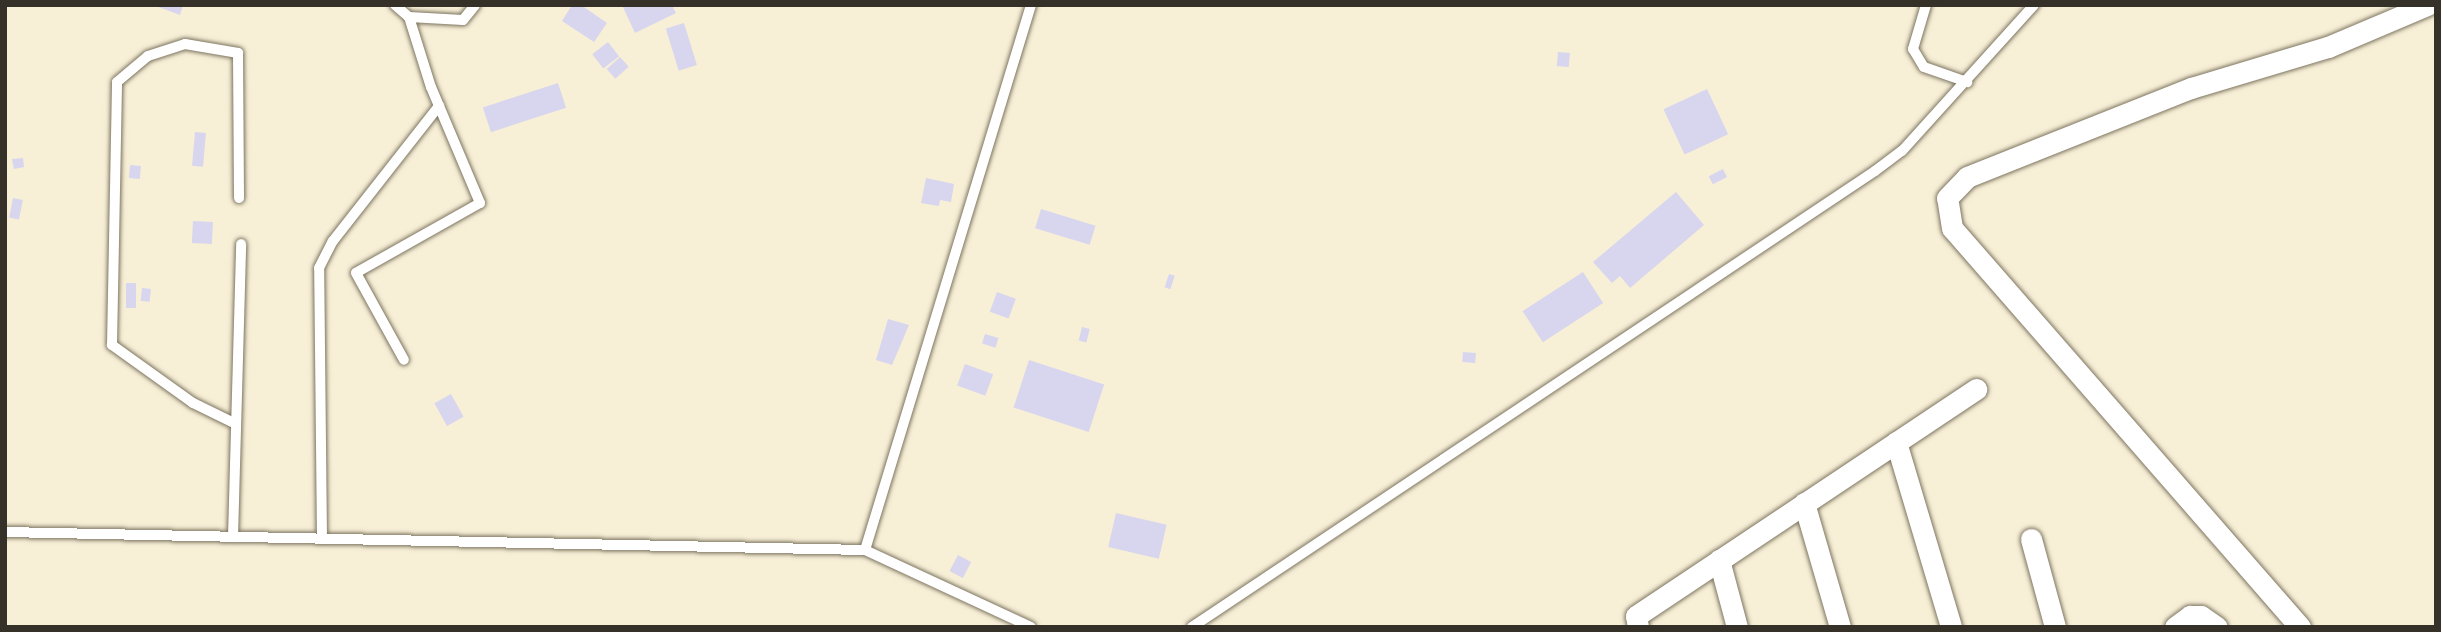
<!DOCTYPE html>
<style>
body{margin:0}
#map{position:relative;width:2441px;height:632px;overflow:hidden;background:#f8efd7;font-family:"Fira Sans Condensed",sans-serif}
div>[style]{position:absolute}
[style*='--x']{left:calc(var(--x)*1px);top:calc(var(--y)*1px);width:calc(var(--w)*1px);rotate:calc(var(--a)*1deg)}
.building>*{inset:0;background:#d7d6ee;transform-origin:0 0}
.roads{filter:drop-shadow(0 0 2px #7d7560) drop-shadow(0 0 2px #7d7560)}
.service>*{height:10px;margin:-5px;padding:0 5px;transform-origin:5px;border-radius:5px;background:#fff}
.minor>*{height:21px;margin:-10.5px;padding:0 10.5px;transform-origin:10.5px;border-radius:10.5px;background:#fff}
span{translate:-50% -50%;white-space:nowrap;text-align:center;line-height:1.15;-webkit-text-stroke:7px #fff;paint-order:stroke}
.frame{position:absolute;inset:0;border:7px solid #353128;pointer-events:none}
</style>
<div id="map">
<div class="building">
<i style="clip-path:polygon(153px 5px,183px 5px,180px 15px)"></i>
<i style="clip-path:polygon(572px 5px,581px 5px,607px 23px,594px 42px,562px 21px)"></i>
<i style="clip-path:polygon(622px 5px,672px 5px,676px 13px,635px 33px)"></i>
<i style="left:684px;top:23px;width:44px;height:19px;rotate:73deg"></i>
<i style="left:608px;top:42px;width:18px;height:20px;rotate:52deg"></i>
<i style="left:1558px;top:52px;width:12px;height:14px;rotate:5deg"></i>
<i style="left:620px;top:57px;width:13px;height:18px;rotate:48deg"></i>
<i style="left:558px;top:83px;width:26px;height:79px;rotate:72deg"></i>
<i style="left:1707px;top:89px;width:50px;height:48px;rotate:65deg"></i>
<i style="left:195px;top:132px;width:11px;height:34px;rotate:5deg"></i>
<i style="clip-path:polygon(23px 158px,24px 167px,14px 169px,12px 159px)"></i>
<i style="left:130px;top:165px;width:11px;height:13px;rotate:5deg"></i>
<i style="left:1723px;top:169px;width:9px;height:16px;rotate:63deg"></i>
<i style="clip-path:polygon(926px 178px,954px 184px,951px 202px,940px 200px,939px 206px,921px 203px)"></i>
<i style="clip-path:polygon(1676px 192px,1704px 225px,1630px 288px,1620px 276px,1612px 283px,1593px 262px)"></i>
<i style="left:13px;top:198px;width:10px;height:20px;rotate:11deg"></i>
<i style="left:1041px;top:209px;width:57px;height:20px;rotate:17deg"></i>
<i style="left:193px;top:221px;width:20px;height:22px;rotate:3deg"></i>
<i style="left:1583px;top:272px;width:37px;height:72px;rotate:57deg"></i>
<i style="left:1169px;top:274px;width:6px;height:14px;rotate:18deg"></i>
<i style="left:126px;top:283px;width:10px;height:25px"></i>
<i style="left:142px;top:288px;width:9px;height:13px;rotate:6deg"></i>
<i style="left:997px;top:292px;width:20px;height:21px;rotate:20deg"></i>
<i style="clip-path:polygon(888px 319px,909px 325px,892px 365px,876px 360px)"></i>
<i style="left:1082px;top:327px;width:8px;height:14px;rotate:14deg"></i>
<i style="left:985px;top:334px;width:14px;height:10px;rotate:17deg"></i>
<i style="left:1463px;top:352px;width:13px;height:10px;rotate:4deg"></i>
<i style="left:1029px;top:360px;width:79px;height:50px;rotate:18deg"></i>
<i style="left:965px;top:364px;width:30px;height:23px;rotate:20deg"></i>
<i style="left:451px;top:394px;width:26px;height:19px;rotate:61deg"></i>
<i style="left:1116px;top:513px;width:52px;height:35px;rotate:13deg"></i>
<i style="left:958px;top:555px;width:15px;height:18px;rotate:28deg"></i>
</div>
<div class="roads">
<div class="service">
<i style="--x:395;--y:5;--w:18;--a:41"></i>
<i style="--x:409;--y:17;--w:73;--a:72.6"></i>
<i style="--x:431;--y:87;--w:126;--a:67.1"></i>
<i style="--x:480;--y:203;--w:142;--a:150.6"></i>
<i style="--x:356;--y:273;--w:99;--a:61.1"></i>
<i style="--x:1926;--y:5;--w:46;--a:106.5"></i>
<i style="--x:1913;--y:49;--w:21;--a:59"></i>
<i style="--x:1924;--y:67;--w:46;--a:19.2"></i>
<i style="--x:409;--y:17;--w:54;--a:3.2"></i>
<i style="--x:463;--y:20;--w:19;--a:-51"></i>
<i style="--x:234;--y:423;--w:46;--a:-154"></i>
<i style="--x:193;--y:403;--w:100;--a:-144.4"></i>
<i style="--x:112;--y:345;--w:263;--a:-88.9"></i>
<i style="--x:117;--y:82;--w:40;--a:-40"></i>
<i style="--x:148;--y:56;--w:39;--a:-18"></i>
<i style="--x:185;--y:44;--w:54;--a:9.6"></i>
<i style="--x:238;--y:53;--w:145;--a:89.6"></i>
<i style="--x:5;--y:532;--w:860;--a:1.2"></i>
<i style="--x:865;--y:550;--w:183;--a:24.9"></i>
<i style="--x:233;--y:537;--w:293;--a:-88.4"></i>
<i style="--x:322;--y:539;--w:271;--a:-90.6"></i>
<i style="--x:319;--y:268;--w:30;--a:-63"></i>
<i style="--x:333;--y:241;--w:172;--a:-51.9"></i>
<i style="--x:865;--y:550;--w:570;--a:-73.06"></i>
<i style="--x:1192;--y:627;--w:821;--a:-33.73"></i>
<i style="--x:1875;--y:171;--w:34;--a:-37"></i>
<i style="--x:1902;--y:151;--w:197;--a:-47.9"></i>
</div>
<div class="minor">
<i style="--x:1896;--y:442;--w:193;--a:73.4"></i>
<i style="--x:1804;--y:503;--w:129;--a:73.8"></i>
<i style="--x:2031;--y:539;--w:91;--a:74.7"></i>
<i style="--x:1719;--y:560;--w:69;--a:75"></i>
<i style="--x:1638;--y:627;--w:11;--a:-100"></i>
<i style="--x:1636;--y:616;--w:409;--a:-33.7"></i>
<i style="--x:2175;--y:627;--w:19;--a:-36"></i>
<i style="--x:2190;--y:616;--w:11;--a:0"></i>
<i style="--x:2201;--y:616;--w:19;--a:35"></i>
<i style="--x:2300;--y:627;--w:529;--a:-131.09"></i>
<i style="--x:1952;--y:228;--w:30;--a:-99"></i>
<i style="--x:1947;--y:198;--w:29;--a:-46"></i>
<i style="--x:1967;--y:177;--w:241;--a:-21.7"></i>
<i style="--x:2191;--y:88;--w:143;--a:-16.7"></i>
<i style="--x:2328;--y:47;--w:108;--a:-23"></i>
</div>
</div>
<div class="frame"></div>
</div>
